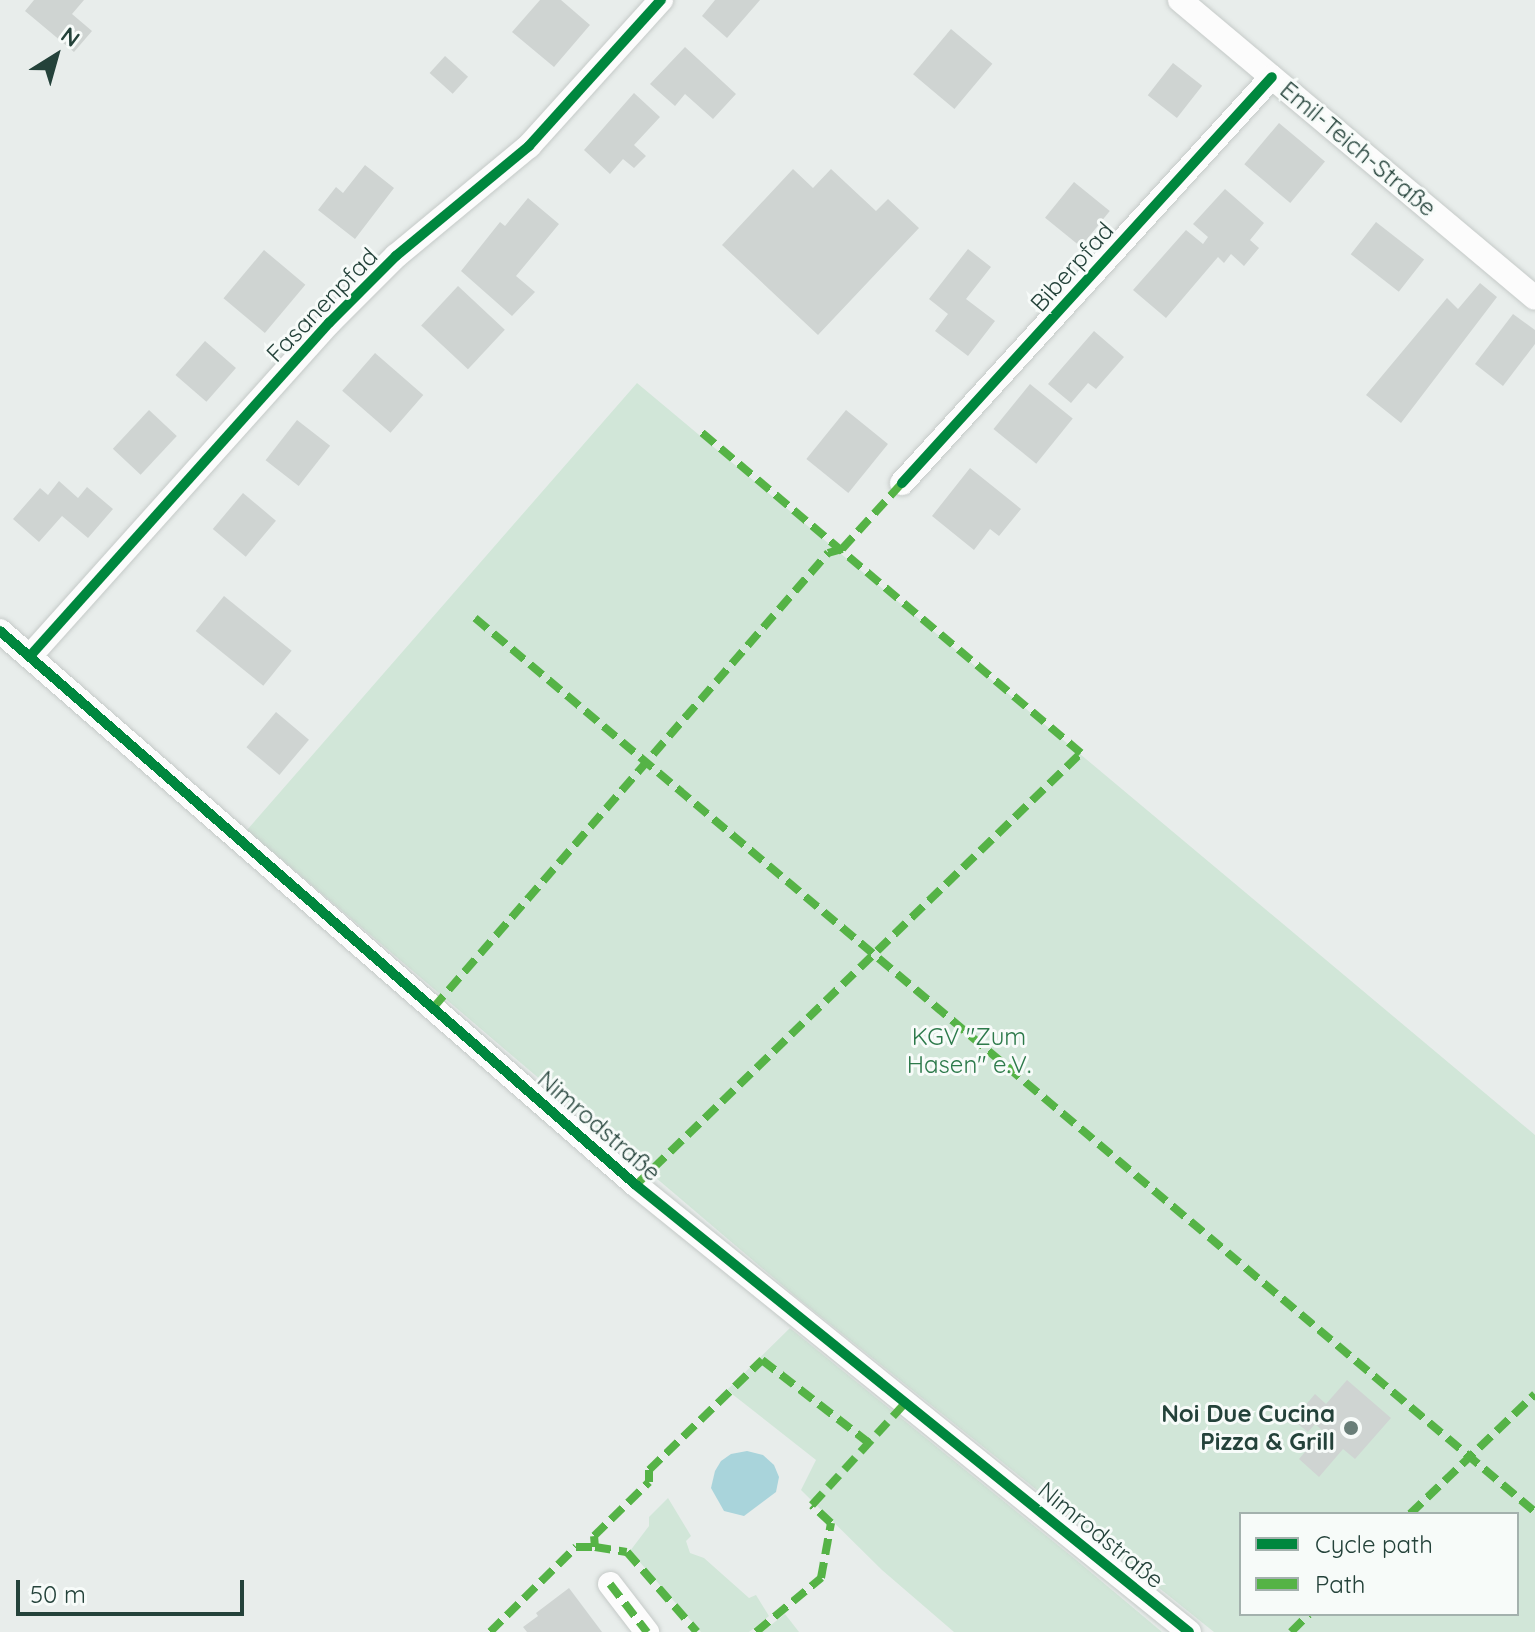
<!DOCTYPE html>
<meta charset="utf-8">
<style>
body{margin:0}
#map{position:relative;width:1535px;height:1632px;overflow:hidden;background:#e8edeb;font-family:Quicksand,sans-serif}
div>[style]{position:absolute}
[style*='--x']{left:calc(var(--x)*1px);top:calc(var(--y)*1px);width:calc(var(--w)*1px);rotate:calc(var(--a)*1deg)}
.green>*{inset:0;background:#d1e6d8}
.water>*{inset:0;background:#a9d4db}
.building>*{inset:0;background:#cfd4d2;transform-origin:0 0}
.roads{filter:drop-shadow(0 0 2px #c5cac8) drop-shadow(0 0 2px #c5cac8)}
.street>*{height:24px;margin:-12px;padding:0 12px;transform-origin:12px;border-radius:12px;background:#fcfcfc}
.quiet>*{height:8px;margin-top:-4px;transform-origin:0;background:repeating-linear-gradient(90deg,#55b346 0 16px,transparent 0 24px)}
.cycleway>*{height:10px;margin:-5px;padding:0 5px;transform-origin:5px;border-radius:5px;background:#00873e}
.dots>*{width:22px;height:22px;translate:-50% -50%;box-sizing:border-box;border:4px solid #f7fbf9;border-radius:50%}
span{translate:-50% -50%;white-space:nowrap;text-align:center;line-height:1.15;-webkit-text-stroke:6px #f7fbf9;paint-order:stroke}
.street-label{font-size:24px;color:#24423a}
.park-label{font-size:24px;color:#2d7a4b}
.poi-label{font-size:24px;color:#24423a;font-weight:700}
.right{translate:-100% -50%;text-align:right}
.legend{position:absolute;left:1239px;top:1512px;width:280px;height:104px;box-sizing:border-box;background:#f7fbf9;border:2px solid #a3b1ad;margin:0;padding:10px 14px;list-style:none;font-size:24px;color:#24423a}
.legend li{display:flex;align-items:center;gap:16px;height:40px}
.legend b{width:40px;border:2px solid #a3b1ad}
.north{position:absolute;left:16px;top:16px;width:80px;height:80px;-webkit-text-stroke:6px #f7fbf9;paint-order:stroke;rotate:37deg;font-size:22px;font-weight:700;line-height:32px;text-align:center;color:#24423a}
.north::after{content:'';display:block;margin:auto;width:28px;height:36px;background:#24423a;clip-path:polygon(50% 0,100% 100%,50% 72%,0 100%)}
.scale{position:absolute;left:16px;top:1580px;width:228px;height:36px;box-sizing:border-box;border:4px solid #24423a;border-top:0;padding-left:10px;font-size:24px;line-height:28px;white-space:nowrap;color:#24423a;-webkit-text-stroke:6px #f7fbf9;paint-order:stroke}
</style>
<div id="map">
<div class="green">
<i style="clip-path:polygon(evenodd,637px 383px,1535px 1135px,1535px 1632px,1214px 1632px,795px 1296px,247px 830px,637px 383px,1241px 1514px,1517px 1514px,1517px 1614px,1241px 1614px,1241px 1514px)"></i>
<i style="clip-path:polygon(790px 1328px,1075px 1559px,1162px 1632px,954px 1632px,882px 1570px,801px 1490px,816px 1460px,727px 1390px)"></i>
<i style="clip-path:polygon(668px 1498px,691px 1536px,686px 1541px,690px 1553px,704px 1558px,749px 1598px,756px 1595px,769px 1616px,749px 1632px,701px 1632px,630px 1551px,649px 1526px,649px 1517px)"></i>
<i style="clip-path:polygon(785px 1614px,799px 1632px,762px 1632px)"></i>
</div>
<div class="water">
<i style="clip-path:polygon(747px 1451px,763px 1455px,774px 1465px,779px 1477px,776px 1492px,744px 1516px,724px 1511px,711px 1488px,715px 1471px,721px 1461px,731px 1454px)"></i>
</div>
<div class="building">
<i style="clip-path:polygon(34px 0,84px 0,72px 14px,92px 31px,74px 52px,25px 11px)"></i>
<i style="clip-path:polygon(540px 0,561px 0,590px 25px,554px 67px,512px 32px)"></i>
<i style="clip-path:polygon(715px 0,760px 0,727px 38px,702px 16px)"></i>
<i style="left:951px;top:29px;width:54px;height:59px;rotate:40deg"></i>
<i style="clip-path:polygon(685px 47px,736px 94px,713px 119px,685px 94px,675px 106px,650px 84px)"></i>
<i style="left:445px;top:56px;width:31px;height:23px;rotate:42deg"></i>
<i style="left:1173px;top:63px;width:37px;height:41px;rotate:38deg"></i>
<i style="clip-path:polygon(634px 93px,660px 117px,634px 145px,646px 156px,634px 168px,623px 159px,610px 174px,584px 150px)"></i>
<i style="left:1279px;top:123px;width:60px;height:54px;rotate:40deg"></i>
<i style="clip-path:polygon(365px 165px,394px 188px,355px 239px,318px 210px,336px 187px,343px 193px)"></i>
<i style="clip-path:polygon(793px 169px,813px 188px,831px 169px,876px 211px,888px 199px,919px 228px,818px 335px,722px 245px)"></i>
<i style="left:1074px;top:182px;width:46px;height:46px;rotate:39deg"></i>
<i style="clip-path:polygon(1225px 189px,1264px 223px,1250px 240px,1259px 248px,1244px 266px,1231px 254px,1224px 263px,1218px 257px,1166px 318px,1133px 290px,1186px 230px,1203px 244px,1208px 237px,1193px 224px)"></i>
<i style="clip-path:polygon(528px 198px,559px 224px,516px 276px,535px 292px,512px 316px,461px 271px,500px 222px,505px 226px)"></i>
<i style="left:1376px;top:222px;width:61px;height:41px;rotate:38deg"></i>
<i style="clip-path:polygon(968px 249px,991px 267px,966px 299px,995px 321px,968px 356px,935px 331px,948px 314px,929px 299px)"></i>
<i style="left:264px;top:250px;width:54px;height:63px;rotate:40deg"></i>
<i style="clip-path:polygon(1480px 283px,1497px 297px,1401px 423px,1366px 395px,1447px 298px,1458px 309px)"></i>
<i style="left:458px;top:286px;width:64px;height:54px;rotate:43deg"></i>
<i style="clip-path:polygon(1513px 314px,1535px 330px,1535px 344px,1503px 386px,1475px 364px)"></i>
<i style="clip-path:polygon(1094px 331px,1124px 357px,1096px 389px,1088px 383px,1071px 403px,1048px 384px)"></i>
<i style="left:205px;top:341px;width:41px;height:45px;rotate:41deg"></i>
<i style="left:375px;top:353px;width:64px;height:50px;rotate:41deg"></i>
<i style="left:1030px;top:384px;width:55px;height:58px;rotate:39deg"></i>
<i style="left:149px;top:410px;width:38px;height:53px;rotate:43deg"></i>
<i style="left:846px;top:410px;width:54px;height:63px;rotate:39deg"></i>
<i style="left:297px;top:420px;width:42px;height:51px;rotate:38deg"></i>
<i style="clip-path:polygon(970px 468px,1021px 509px,999px 536px,990px 529px,974px 550px,932px 516px)"></i>
<i style="clip-path:polygon(59px 481px,78px 498px,87px 487px,113px 509px,88px 538px,62px 516px,39px 542px,13px 519px,40px 488px,48px 495px)"></i>
<i style="left:243px;top:493px;width:43px;height:47px;rotate:40deg"></i>
<i style="left:224px;top:596px;width:87px;height:45px;rotate:39deg"></i>
<i style="left:276px;top:712px;width:43px;height:46px;rotate:40deg"></i>
<i style="clip-path:polygon(1347px 1380px,1391px 1418px,1355px 1459px,1343px 1449px,1319px 1477px,1299px 1459px,1323px 1431px,1315px 1424px,1308px 1432px,1293px 1420px,1315px 1394px,1326px 1404px)"></i>
<i style="clip-path:polygon(569px 1588px,602px 1632px,527px 1632px,523px 1627px,538px 1616px,536px 1613px)"></i>
</div>
<div class="roads">
<div class="street">
<i style="--x:1180;--y:0;--w:463;--a:40"></i>
<i style="--x:902;--y:483;--w:549;--a:-47.66"></i>
<i style="--x:0;--y:631;--w:843;--a:41.06"></i>
<i style="--x:636;--y:1185;--w:711;--a:38.95"></i>
<i style="--x:30;--y:656;--w:448;--a:-48.1"></i>
<i style="--x:329;--y:323;--w:95;--a:-45"></i>
<i style="--x:396;--y:256;--w:173;--a:-39.6"></i>
<i style="--x:529;--y:146;--w:197;--a:-47.9"></i>
<i style="--x:610;--y:1584;--w:61;--a:52.4"></i>
</div>
</div>
<div class="quiet">
<i style="--x:475;--y:618;--w:1387;--a:40.14"></i>
<i style="--x:433;--y:1008;--w:603;--a:-49.04"></i>
<i style="--x:828;--y:553;--w:15;--a:-16"></i>
<i style="--x:842;--y:549;--w:89;--a:-47.7"></i>
<i style="--x:636;--y:1185;--w:620;--a:-44.15"></i>
<i style="--x:1081;--y:753;--w:497;--a:-139.8"></i>
<i style="--x:1410;--y:1514;--w:173;--a:-43.8"></i>
<i style="--x:595;--y:1547;--w:11;--a:-95"></i>
<i style="--x:594;--y:1536;--w:77;--a:-44.5"></i>
<i style="--x:649;--y:1482;--w:12;--a:-90"></i>
<i style="--x:649;--y:1470;--w:158;--a:-44.2"></i>
<i style="--x:762;--y:1360;--w:135;--a:37.8"></i>
<i style="--x:610;--y:1584;--w:61;--a:52.4"></i>
<i style="--x:490;--y:1632;--w:121;--a:-44.7"></i>
<i style="--x:576;--y:1547;--w:19;--a:0"></i>
<i style="--x:595;--y:1547;--w:32;--a:9"></i>
<i style="--x:627;--y:1552;--w:106;--a:48.8"></i>
<i style="--x:756;--y:1632;--w:85;--a:-39.7"></i>
<i style="--x:821;--y:1578;--w:56;--a:-79.7"></i>
<i style="--x:831;--y:1523;--w:26;--a:-137"></i>
<i style="--x:812;--y:1505;--w:138;--a:-47.6"></i>
<i style="--x:1291;--y:1632;--w:25;--a:-45"></i>
</div>
<div class="cycleway">
<i style="--x:902;--y:483;--w:549;--a:-47.66"></i>
<i style="--x:0;--y:631;--w:843;--a:41.06"></i>
<i style="--x:636;--y:1185;--w:711;--a:38.95"></i>
<i style="--x:30;--y:656;--w:448;--a:-48.1"></i>
<i style="--x:329;--y:323;--w:95;--a:-45"></i>
<i style="--x:396;--y:256;--w:173;--a:-39.6"></i>
<i style="--x:529;--y:146;--w:197;--a:-47.9"></i>
</div>
<div class="dots">
<i style="left:1351px;top:1428px;background:#697e78"></i>
</div>
<div class="street-label">
<span style="left:1358px;top:149px;rotate:40deg">Emil-Teich-Straße</span>
<span style="left:1072px;top:267px;rotate:-48deg">Biberpfad</span>
<span style="left:322px;top:305px;rotate:-46deg">Fasanenpfad</span>
<span style="left:599px;top:1126px;rotate:41deg">Nimrodstraße</span>
<span style="left:1101px;top:1535px;rotate:39deg">Nimrodstraße</span>
</div>
<div class="park-label">
<span style="left:969px;top:1051px">KGV "Zum<br>Hasen" e.V.</span>
</div>
<div class="poi-label">
<span class="right" style="left:1335px;top:1428px">Noi Due Cucina<br>Pizza &amp; Grill</span>
</div>
<ul class="legend">
<li><b style="height:10px;background:#00873e"></b>Cycle path</li>
<li><b style="height:10px;background:#55b346"></b>Path</li>
</ul>
<div class="north">N</div>
<div class="scale">50 m</div>
</div>
